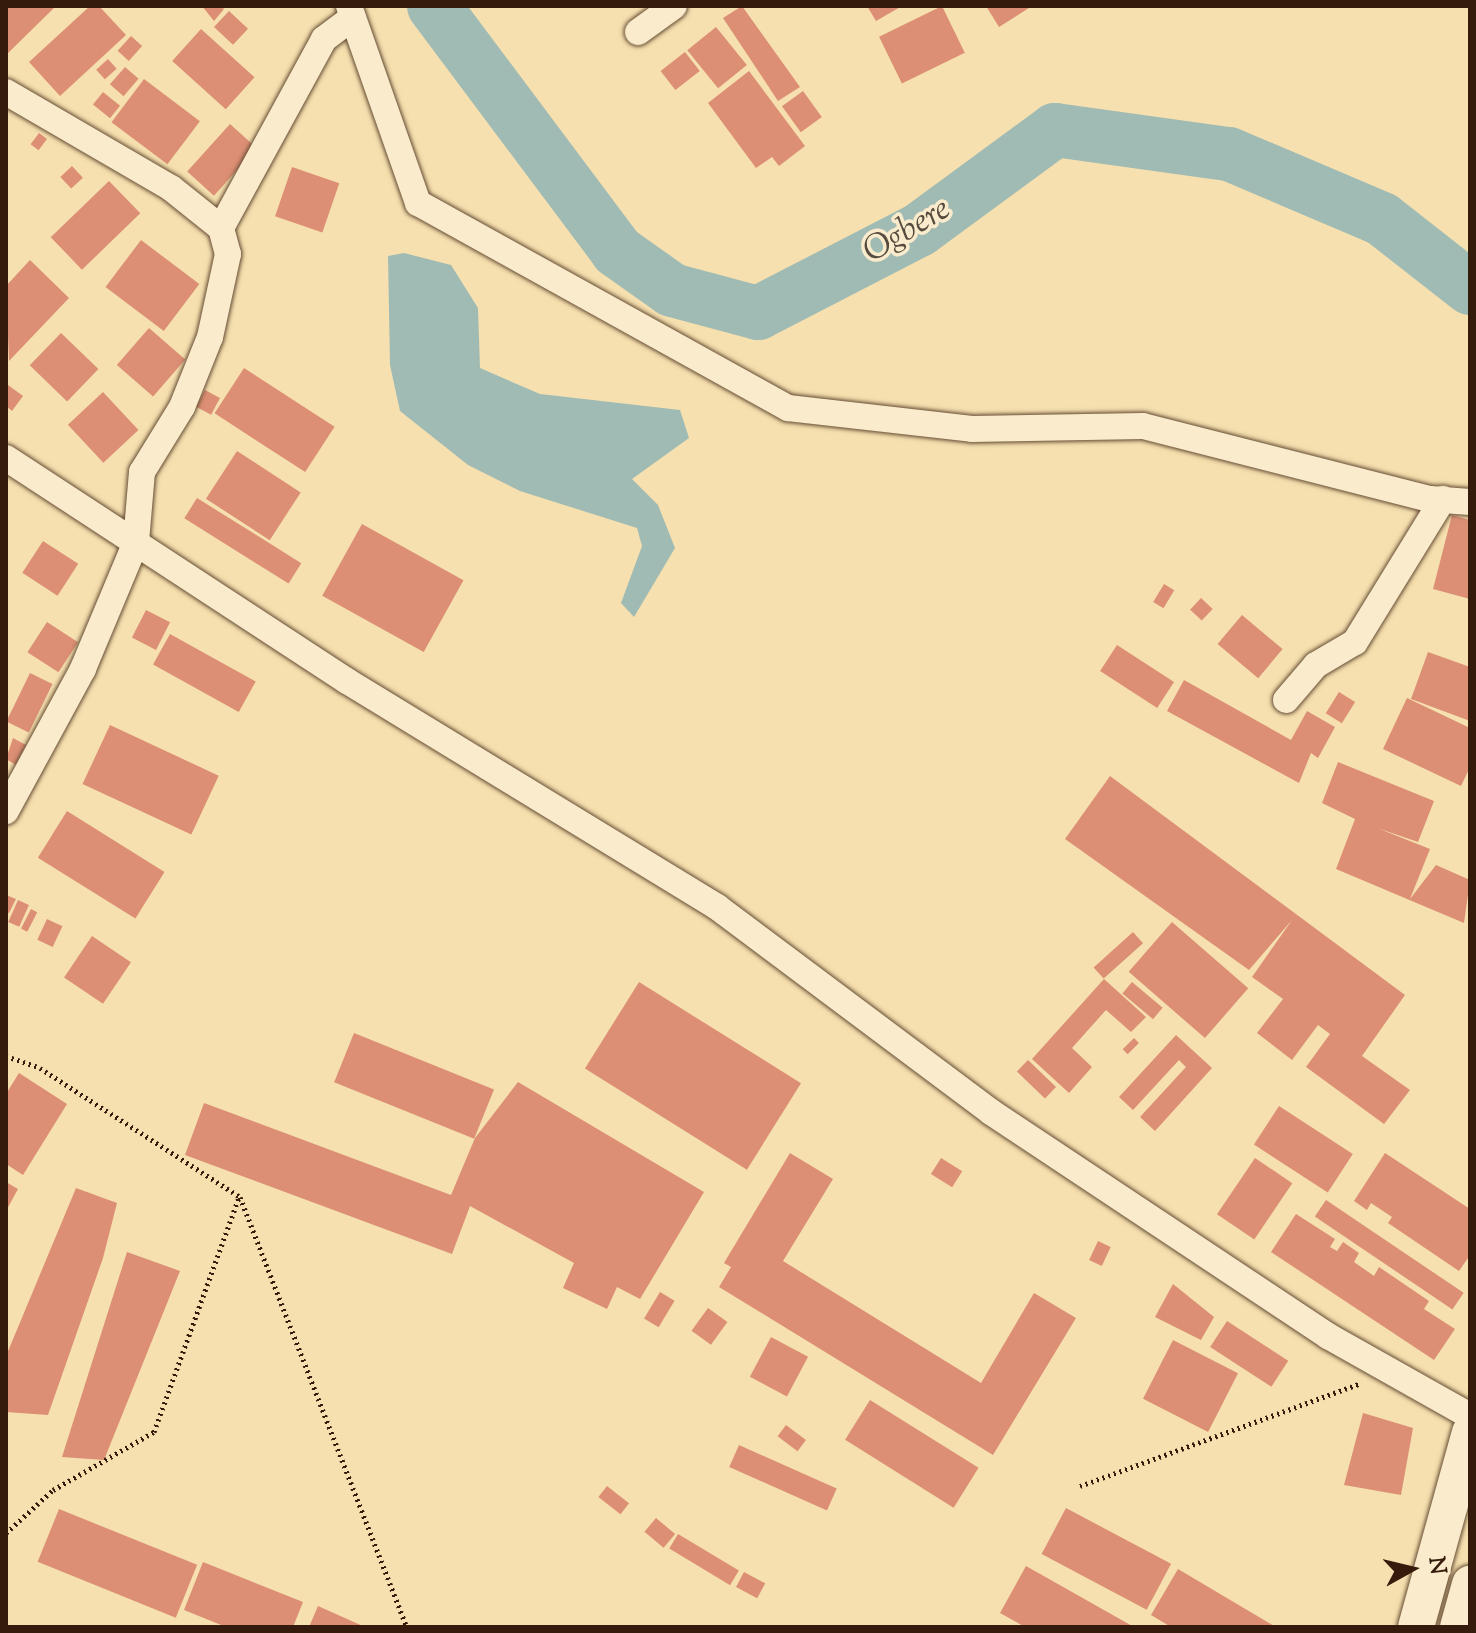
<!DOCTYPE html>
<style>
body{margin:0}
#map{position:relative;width:1476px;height:1633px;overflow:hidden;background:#f6e0af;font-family:"Sorts Mill Goudy",serif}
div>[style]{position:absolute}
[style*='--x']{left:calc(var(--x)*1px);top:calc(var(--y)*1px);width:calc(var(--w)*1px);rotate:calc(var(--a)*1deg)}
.water>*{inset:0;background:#a0bbb4}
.river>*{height:54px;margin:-27px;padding:0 27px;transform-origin:27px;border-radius:27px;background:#a0bbb4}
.building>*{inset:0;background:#dc8f74;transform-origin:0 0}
.path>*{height:5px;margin-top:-2.5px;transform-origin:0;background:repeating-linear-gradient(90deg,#351b0b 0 2px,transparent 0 6px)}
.roads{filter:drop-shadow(0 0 2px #654c34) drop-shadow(0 0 2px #654c34)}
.minor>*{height:26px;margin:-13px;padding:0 13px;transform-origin:13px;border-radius:13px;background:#f9ebcb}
.secondary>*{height:36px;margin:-18px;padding:0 18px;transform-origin:18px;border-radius:18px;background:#f9ebcb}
span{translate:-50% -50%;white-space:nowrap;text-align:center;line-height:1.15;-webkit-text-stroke:7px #f9ebcb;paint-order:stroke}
.water-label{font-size:34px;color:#554b3e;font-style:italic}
.frame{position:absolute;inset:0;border:8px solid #351b0b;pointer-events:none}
.north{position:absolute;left:1372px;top:1529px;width:80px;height:80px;-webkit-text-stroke:6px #f9ebcb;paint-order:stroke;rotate:82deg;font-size:22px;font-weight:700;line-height:32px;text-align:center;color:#351b0b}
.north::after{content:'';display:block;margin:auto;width:28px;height:36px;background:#351b0b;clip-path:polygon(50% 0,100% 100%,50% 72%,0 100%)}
</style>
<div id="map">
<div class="water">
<i style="clip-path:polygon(404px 253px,451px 265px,478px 308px,480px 368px,540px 394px,680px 410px,689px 438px,632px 479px,658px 505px,675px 548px,634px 617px,621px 603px,642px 546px,637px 528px,520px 491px,468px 465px,400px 411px,390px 365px,388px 256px)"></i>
</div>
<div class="river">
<i style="--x:434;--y:6;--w:306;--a:53.2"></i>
<i style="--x:617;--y:251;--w:67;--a:35.3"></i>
<i style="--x:672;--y:290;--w:89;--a:15"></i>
<i style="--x:758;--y:313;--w:181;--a:-27.3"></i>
<i style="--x:919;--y:230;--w:169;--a:-36.3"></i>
<i style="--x:1055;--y:130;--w:176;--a:7.9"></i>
<i style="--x:1229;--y:154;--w:166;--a:23"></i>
<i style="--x:1382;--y:219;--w:112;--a:38.1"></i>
</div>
<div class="building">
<i style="clip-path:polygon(6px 6px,56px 6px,6px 55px)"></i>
<i style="clip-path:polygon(90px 6px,99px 6px,126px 35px,60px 96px,29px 62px)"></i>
<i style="clip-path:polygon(202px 6px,220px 6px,224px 9px,214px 21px)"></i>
<i style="clip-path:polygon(742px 6px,800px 87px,778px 101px,723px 18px)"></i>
<i style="clip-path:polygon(867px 6px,902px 6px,876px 21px)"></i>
<i style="left:942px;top:6px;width:52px;height:70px;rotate:64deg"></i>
<i style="clip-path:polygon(986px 6px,1032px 6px,999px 27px)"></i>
<i style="left:229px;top:11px;width:26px;height:22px;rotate:43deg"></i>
<i style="left:716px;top:27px;width:49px;height:37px;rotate:51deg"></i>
<i style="left:201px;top:29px;width:72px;height:43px;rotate:42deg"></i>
<i style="left:131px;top:36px;width:15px;height:20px;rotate:42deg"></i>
<i style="left:685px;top:52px;width:24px;height:31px;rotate:52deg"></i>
<i style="left:108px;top:59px;width:13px;height:16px;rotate:48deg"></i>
<i style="left:125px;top:67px;width:18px;height:23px;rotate:41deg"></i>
<i style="clip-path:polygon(749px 71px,805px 146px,779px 166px,772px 157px,756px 168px,708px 103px)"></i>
<i style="left:144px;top:79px;width:70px;height:54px;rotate:37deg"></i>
<i style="left:803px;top:91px;width:32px;height:26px;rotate:54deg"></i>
<i style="left:103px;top:92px;width:22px;height:16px;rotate:39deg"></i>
<i style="left:230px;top:124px;width:36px;height:64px;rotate:42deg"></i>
<i style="left:39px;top:133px;width:10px;height:14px;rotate:37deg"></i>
<i style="left:72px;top:166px;width:16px;height:16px;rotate:47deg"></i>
<i style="left:292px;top:167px;width:50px;height:52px;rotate:19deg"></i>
<i style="left:109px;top:181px;width:45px;height:81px;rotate:46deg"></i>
<i style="left:141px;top:240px;width:73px;height:59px;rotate:37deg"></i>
<i style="clip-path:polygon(30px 260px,69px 298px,9px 361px,6px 286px)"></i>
<i style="left:149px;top:328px;width:48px;height:49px;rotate:41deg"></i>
<i style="left:61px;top:333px;width:52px;height:45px;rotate:44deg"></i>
<i style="left:244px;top:368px;width:108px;height:54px;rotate:33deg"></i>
<i style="clip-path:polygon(8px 385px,23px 396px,12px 411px,6px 406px)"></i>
<i style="left:205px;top:390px;width:17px;height:19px;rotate:28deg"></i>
<i style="left:103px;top:392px;width:52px;height:48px;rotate:47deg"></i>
<i style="left:237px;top:451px;width:76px;height:57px;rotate:33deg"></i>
<i style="left:197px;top:498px;width:123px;height:24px;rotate:32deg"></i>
<i style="clip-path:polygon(1452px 515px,1470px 520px,1470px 599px,1433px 589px)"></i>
<i style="left:362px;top:524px;width:116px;height:82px;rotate:29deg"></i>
<i style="left:43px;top:541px;width:42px;height:38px;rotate:33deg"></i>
<i style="left:1164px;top:584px;width:12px;height:21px;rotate:31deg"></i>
<i style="left:1201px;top:598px;width:16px;height:16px;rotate:43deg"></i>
<i style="left:146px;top:610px;width:27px;height:31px;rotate:27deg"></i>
<i style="left:1242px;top:615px;width:53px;height:38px;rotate:40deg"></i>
<i style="left:47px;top:622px;width:37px;height:36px;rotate:33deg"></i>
<i style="left:170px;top:634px;width:98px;height:35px;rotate:29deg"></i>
<i style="left:1117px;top:645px;width:68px;height:31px;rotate:33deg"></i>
<i style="clip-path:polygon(1428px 652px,1470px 667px,1470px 721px,1411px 699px)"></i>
<i style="left:30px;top:673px;width:25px;height:54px;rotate:26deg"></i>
<i style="clip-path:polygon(1184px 680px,1291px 740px,1307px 711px,1335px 727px,1318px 758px,1311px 753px,1299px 783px,1167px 711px)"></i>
<i style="left:1339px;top:692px;width:19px;height:25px;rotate:32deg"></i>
<i style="clip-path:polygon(1407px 698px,1470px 728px,1470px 767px,1461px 786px,1383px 749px)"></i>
<i style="left:110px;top:725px;width:120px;height:65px;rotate:25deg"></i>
<i style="clip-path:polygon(13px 738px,26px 745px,16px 765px,6px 759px)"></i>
<i style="clip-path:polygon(1338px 762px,1434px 801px,1418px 842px,1377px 828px,1430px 849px,1410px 899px,1436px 865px,1470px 880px,1464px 923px,1336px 869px,1355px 819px,1322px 803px)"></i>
<i style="clip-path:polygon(1110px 776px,1405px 995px,1362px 1056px,1410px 1090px,1384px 1124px,1306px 1067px,1330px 1034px,1318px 1025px,1292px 1060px,1257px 1033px,1283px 999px,1252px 977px,1292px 920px,1249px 970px,1065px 839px)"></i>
<i style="left:67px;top:811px;width:115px;height:55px;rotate:32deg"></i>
<i style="clip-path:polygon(6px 895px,16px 899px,9px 913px,6px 912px)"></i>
<i style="left:18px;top:900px;width:12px;height:24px;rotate:24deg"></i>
<i style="left:31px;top:909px;width:7px;height:22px;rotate:27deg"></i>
<i style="left:47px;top:919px;width:17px;height:23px;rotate:25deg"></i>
<i style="left:1172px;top:922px;width:101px;height:66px;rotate:41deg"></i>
<i style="left:1133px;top:932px;width:15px;height:53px;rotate:48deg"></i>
<i style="left:92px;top:936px;width:47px;height:50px;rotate:34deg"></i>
<i style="clip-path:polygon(1104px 979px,1146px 1017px,1131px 1032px,1106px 1010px,1072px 1048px,1092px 1067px,1069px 1093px,1032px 1059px)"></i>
<i style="left:639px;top:982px;width:191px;height:102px;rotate:32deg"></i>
<i style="left:1132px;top:982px;width:40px;height:15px;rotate:40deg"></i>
<i style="left:354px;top:1033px;width:151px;height:53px;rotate:22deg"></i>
<i style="clip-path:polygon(1176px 1035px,1212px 1068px,1155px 1131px,1140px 1117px,1186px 1067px,1179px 1060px,1133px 1110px,1119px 1097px)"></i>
<i style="left:1134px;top:1038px;width:7px;height:16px;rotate:45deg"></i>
<i style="left:1028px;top:1060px;width:39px;height:16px;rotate:44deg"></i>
<i style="clip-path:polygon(19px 1073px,67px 1104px,23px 1175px,6px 1164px,6px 1094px)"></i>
<i style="clip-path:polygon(518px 1082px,704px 1192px,640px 1299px,617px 1287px,607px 1309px,563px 1288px,574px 1263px,470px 1206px,452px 1254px,185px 1155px,204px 1103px,451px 1195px,475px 1138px)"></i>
<i style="left:1279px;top:1106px;width:88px;height:46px;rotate:33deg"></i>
<i style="clip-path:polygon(790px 1153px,833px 1179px,783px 1261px,981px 1383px,1034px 1293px,1076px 1318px,993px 1455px,719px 1287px,731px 1267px,724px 1263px)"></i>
<i style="clip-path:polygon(1385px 1153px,1470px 1209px,1470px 1255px,1459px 1271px,1388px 1223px,1392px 1217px,1371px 1203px,1367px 1210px,1354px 1201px)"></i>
<i style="left:941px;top:1158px;width:25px;height:19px;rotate:32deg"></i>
<i style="left:1255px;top:1158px;width:45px;height:68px;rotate:34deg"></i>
<i style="clip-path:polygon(6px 1182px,18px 1189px,6px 1211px)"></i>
<i style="clip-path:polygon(76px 1188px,117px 1203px,103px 1258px,48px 1415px,6px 1412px,6px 1356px)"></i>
<i style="left:1326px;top:1200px;width:166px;height:20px;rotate:34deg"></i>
<i style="clip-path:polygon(1296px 1214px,1335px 1239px,1330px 1247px,1337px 1251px,1343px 1242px,1359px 1253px,1354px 1262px,1374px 1276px,1379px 1267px,1429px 1301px,1424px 1309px,1455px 1329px,1434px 1360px,1271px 1252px)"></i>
<i style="left:1098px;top:1241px;width:14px;height:21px;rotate:25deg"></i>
<i style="clip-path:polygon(127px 1252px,180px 1271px,104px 1460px,62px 1457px)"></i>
<i style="clip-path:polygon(1173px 1284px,1214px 1317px,1201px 1340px,1155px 1317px)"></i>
<i style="left:660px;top:1292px;width:17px;height:31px;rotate:31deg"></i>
<i style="left:708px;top:1308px;width:24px;height:28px;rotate:36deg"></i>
<i style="left:1227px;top:1321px;width:73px;height:31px;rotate:33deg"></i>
<i style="left:771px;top:1337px;width:42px;height:45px;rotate:28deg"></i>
<i style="left:1173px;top:1340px;width:73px;height:66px;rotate:27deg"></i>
<i style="left:870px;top:1400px;width:128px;height:47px;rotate:32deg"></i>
<i style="clip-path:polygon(1363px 1413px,1413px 1428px,1401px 1495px,1344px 1485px)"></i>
<i style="left:786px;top:1425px;width:25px;height:14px;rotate:37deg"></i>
<i style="left:739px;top:1445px;width:107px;height:24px;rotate:24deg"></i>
<i style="left:607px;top:1486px;width:28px;height:14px;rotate:38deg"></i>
<i style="left:1066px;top:1508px;width:119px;height:52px;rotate:28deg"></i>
<i style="left:59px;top:1509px;width:149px;height:57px;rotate:22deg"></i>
<i style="left:656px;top:1518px;width:25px;height:18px;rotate:40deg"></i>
<i style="left:678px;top:1534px;width:71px;height:17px;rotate:31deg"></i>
<i style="clip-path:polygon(203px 1562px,303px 1602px,293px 1627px,226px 1627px,184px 1610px)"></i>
<i style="clip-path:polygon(1026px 1566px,1134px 1627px,1025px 1627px,1000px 1613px)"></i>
<i style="clip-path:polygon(1178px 1569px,1276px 1627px,1171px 1627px,1151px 1615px)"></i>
<i style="left:744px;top:1572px;width:24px;height:17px;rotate:28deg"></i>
<i style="clip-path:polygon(318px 1606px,365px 1627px,309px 1627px)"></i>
</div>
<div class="path">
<i style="--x:6;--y:1056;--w:36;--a:19"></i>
<i style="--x:40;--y:1068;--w:238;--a:32.8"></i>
<i style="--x:240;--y:1197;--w:461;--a:68.8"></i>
<i style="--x:1080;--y:1486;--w:297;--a:-20.1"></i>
<i style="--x:6;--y:1533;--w:64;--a:-42.5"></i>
<i style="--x:53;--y:1490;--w:116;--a:-29.9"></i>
<i style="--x:154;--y:1432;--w:250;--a:-70.1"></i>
</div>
<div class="roads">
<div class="minor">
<i style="--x:349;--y:6;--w:209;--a:70.7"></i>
<i style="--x:418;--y:203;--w:423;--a:29"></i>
<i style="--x:788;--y:408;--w:185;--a:6.5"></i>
<i style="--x:972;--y:429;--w:171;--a:-1"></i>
<i style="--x:1143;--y:426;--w:296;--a:14.3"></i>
<i style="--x:1430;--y:499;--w:40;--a:4.3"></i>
<i style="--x:638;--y:32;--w:44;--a:-35.8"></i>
<i style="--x:6;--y:92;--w:191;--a:30.2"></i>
<i style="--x:171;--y:188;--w:64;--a:38.7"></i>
<i style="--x:221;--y:228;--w:27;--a:75"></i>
<i style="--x:228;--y:254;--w:85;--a:102.2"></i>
<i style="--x:210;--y:337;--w:75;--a:111.8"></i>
<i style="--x:182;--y:407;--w:76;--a:121.6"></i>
<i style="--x:142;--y:472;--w:70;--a:94.9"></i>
<i style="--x:136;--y:542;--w:138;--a:112.7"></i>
<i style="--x:83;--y:669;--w:162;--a:118.5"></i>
<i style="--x:221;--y:228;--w:215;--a:-61.4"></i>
<i style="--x:324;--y:39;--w:36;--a:-37"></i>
<i style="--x:6;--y:458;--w:407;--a:33.2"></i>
<i style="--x:347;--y:681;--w:434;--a:31.4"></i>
<i style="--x:717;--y:907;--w:342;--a:36.8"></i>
<i style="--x:991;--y:1112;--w:405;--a:33.6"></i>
<i style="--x:1328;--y:1336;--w:163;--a:29.4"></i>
<i style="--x:1286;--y:700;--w:46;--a:-49.4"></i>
<i style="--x:1316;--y:665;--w:45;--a:-30.5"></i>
<i style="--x:1355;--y:642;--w:168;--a:-58.4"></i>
</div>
<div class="secondary">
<i style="--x:1416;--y:1627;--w:202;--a:-74.5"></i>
<i style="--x:1458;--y:1627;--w:45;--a:-74.4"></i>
</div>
</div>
<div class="water-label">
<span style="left:907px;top:231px;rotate:-31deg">Ogbere</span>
</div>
<div class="frame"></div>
<div class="north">N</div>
</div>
